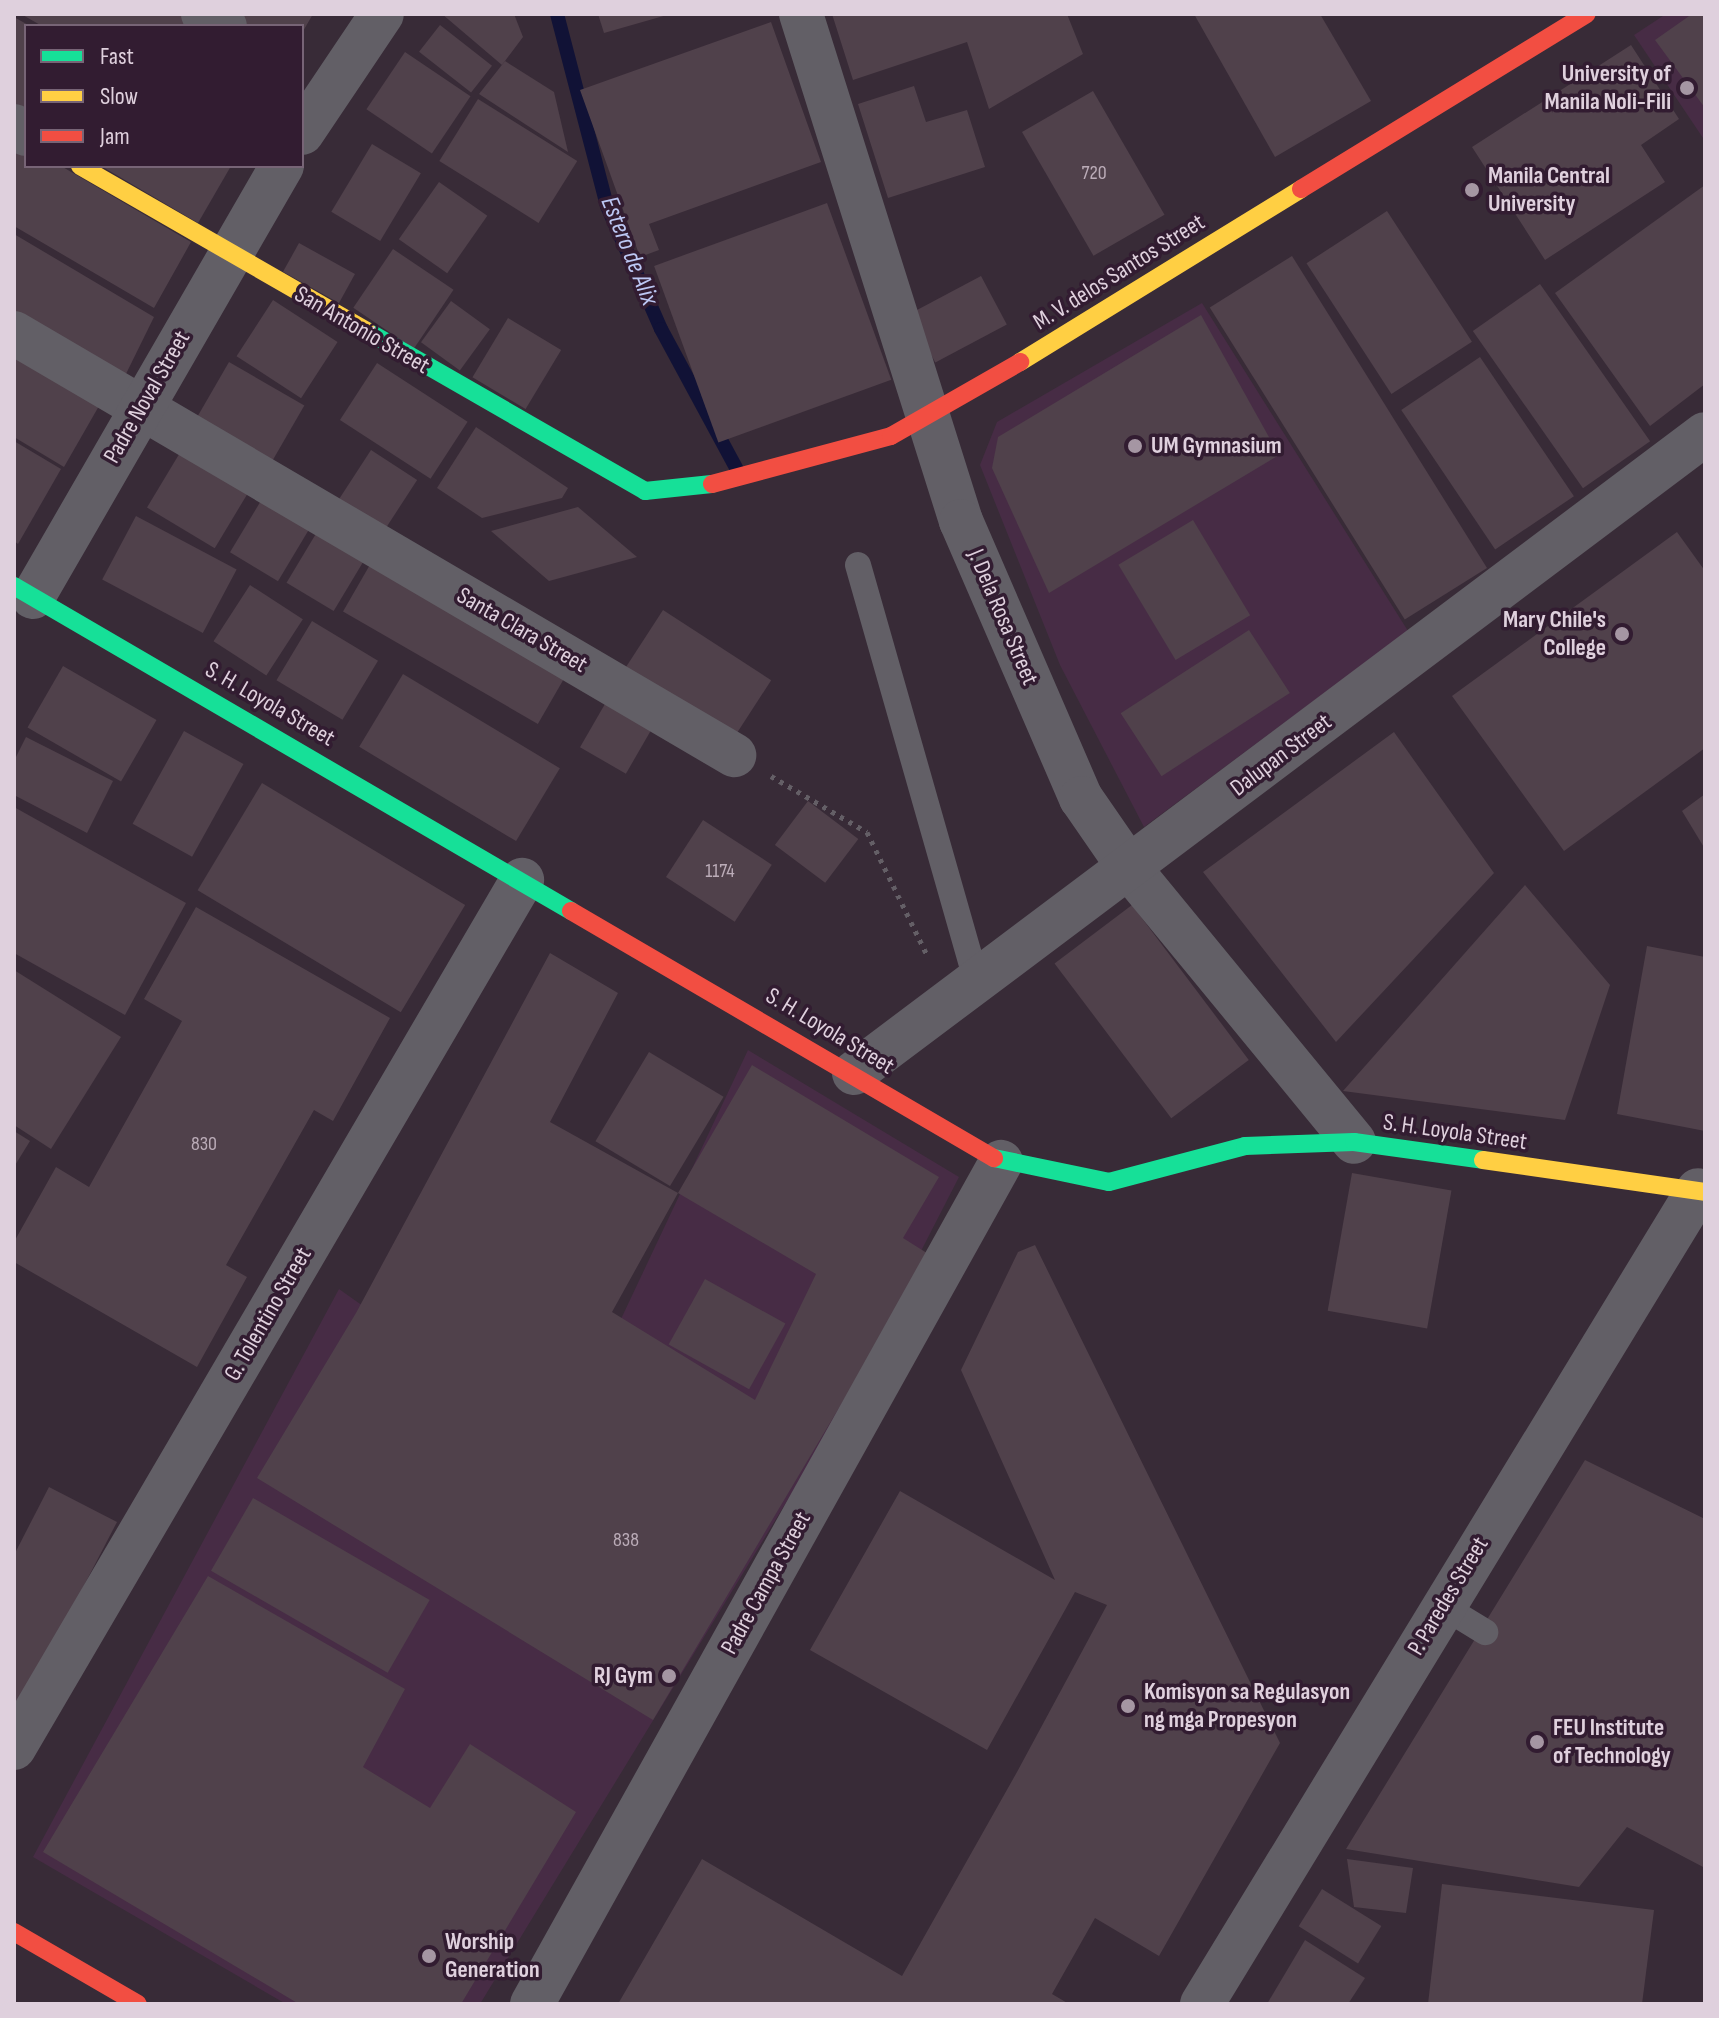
<!DOCTYPE html>
<style>
body{margin:0}
#map{position:relative;width:1719px;height:2018px;overflow:hidden;background:#382b37;font-family:"Sofia Sans Condensed",sans-serif}
div>[style]{position:absolute}
[style*='--x']{left:calc(var(--x)*1px);top:calc(var(--y)*1px);width:calc(var(--w)*1px);rotate:calc(var(--a)*1deg)}
.built>*{inset:0;background:#472c45}
.stream>*{height:14px;margin:-7px;padding:0 7px;transform-origin:7px;border-radius:7px;background:#111236}
.building>*{inset:0;background:#50414b;transform-origin:0 0}
.path>*{height:5px;margin-top:-2.5px;transform-origin:0;background:repeating-linear-gradient(90deg,#645f66 0 4px,transparent 0 10px)}
.lane>*{height:26px;margin:-13px;padding:0 13px;transform-origin:13px;border-radius:13px;background:#625f66}
.street>*{height:44px;margin:-22px;padding:0 22px;transform-origin:22px;border-radius:22px;background:#625f66}
.fast>*{height:18px;margin:-9px;padding:0 9px;transform-origin:9px;border-radius:9px;background:#16e098}
.slow>*{height:18px;margin:-9px;padding:0 9px;transform-origin:9px;border-radius:9px;background:#ffcf43}
.jam>*{height:18px;margin:-9px;padding:0 9px;transform-origin:9px;border-radius:9px;background:#f24e42}
.dots>*{width:22px;height:22px;translate:-50% -50%;box-sizing:border-box;border:4px solid #321c31;border-radius:50%}
span{translate:-50% -50%;white-space:nowrap;text-align:center;line-height:1.15;-webkit-text-stroke:7px #321c31;paint-order:stroke}
.number-label{font-size:20px;color:#bbacb8}
.number-label span{-webkit-text-stroke-width:0}
.poi-label{font-size:24px;color:#dfd0dd;font-weight:700}
.right{translate:-100% -50%;text-align:right}
.left{translate:0 -50%;text-align:left}
.street-label{font-size:24px;color:#dfd0dd}
.water-label{font-size:26px;color:#bcc7f3;font-style:italic}
.frame{position:absolute;inset:0;border:16px solid #dfd0dd;pointer-events:none}
.legend{position:absolute;left:24px;top:24px;width:280px;height:144px;box-sizing:border-box;background:#321c31;border:2px solid #776476;margin:0;padding:10px 14px;list-style:none;font-size:24px;color:#dfd0dd}
.legend li{display:flex;align-items:center;gap:16px;height:40px}
.legend b{width:40px;border:2px solid #776476}
</style>
<div id="map">
<div class="built">
<i style="clip-path:polygon(1666px 14px,1705px 14px,1705px 141px,1634px 35px)"></i>
<i style="clip-path:polygon(1202px 303px,1408px 631px,1144px 827px,1060px 665px,980px 465px,997px 422px)"></i>
<i style="clip-path:polygon(748px 1050px,959px 1177px,823px 1442px,480px 2004px,286px 2004px,33px 1857px,339px 1289px,561px 1446px)"></i>
</div>
<div class="stream">
<i style="--x:557;--y:14;--w:198;--a:75.4"></i>
<i style="--x:607;--y:206;--w:134;--a:66.3"></i>
<i style="--x:661;--y:329;--w:164;--a:61.6"></i>
</div>
<div class="building">
<i style="clip-path:polygon(21px 14px,191px 14px,211px 26px,42px 26px)"></i>
<i style="clip-path:polygon(227px 14px,313px 14px,302px 33px,302px 26px,248px 26px)"></i>
<i style="clip-path:polygon(442px 14px,514px 14px,523px 37px,502px 65px)"></i>
<i style="clip-path:polygon(598px 14px,667px 14px,667px 15px,604px 33px)"></i>
<i style="clip-path:polygon(832px 14px,1067px 14px,1083px 54px,989px 109px,967px 42px,853px 80px)"></i>
<i style="clip-path:polygon(1194px 14px,1320px 14px,1371px 101px,1275px 157px)"></i>
<i style="clip-path:polygon(1692px 14px,1705px 14px,1705px 108px,1655px 40px)"></i>
<i style="clip-path:polygon(14px 17px,30px 26px,26px 122px,14px 115px)"></i>
<i style="clip-path:polygon(771px 22px,821px 162px,649px 224px,659px 250px,640px 257px,580px 90px)"></i>
<i style="left:440px;top:25px;width:66px;height:34px;rotate:38deg"></i>
<i style="clip-path:polygon(1631px 45px,1679px 119px,1641px 145px,1665px 182px,1545px 260px,1472px 147px)"></i>
<i style="left:405px;top:52px;width:79px;height:69px;rotate:34deg"></i>
<i style="clip-path:polygon(505px 61px,554px 92px,568px 152px,479px 94px)"></i>
<i style="clip-path:polygon(914px 86px,926px 122px,967px 110px,985px 167px,888px 198px,858px 104px)"></i>
<i style="left:1093px;top:91px;width:143px;height:82px;rotate:60deg"></i>
<i style="left:478px;top:99px;width:117px;height:73px;rotate:32deg"></i>
<i style="clip-path:polygon(14px 138px,26px 145px,26px 166px,61px 166px,191px 242px,154px 308px,14px 226px)"></i>
<i style="left:372px;top:144px;width:57px;height:79px;rotate:31deg"></i>
<i style="clip-path:polygon(101px 166px,231px 166px,198px 223px)"></i>
<i style="left:439px;top:182px;width:59px;height:70px;rotate:35deg"></i>
<i style="clip-path:polygon(1705px 185px,1705px 384px,1650px 426px,1555px 293px)"></i>
<i style="left:827px;top:203px;width:188px;height:184px;rotate:70deg"></i>
<i style="left:1387px;top:211px;width:156px;height:96px;rotate:57deg"></i>
<i style="clip-path:polygon(14px 234px,154px 317px,122px 382px,14px 319px)"></i>
<i style="left:299px;top:243px;width:64px;height:33px;rotate:29deg"></i>
<i style="left:393px;top:249px;width:73px;height:71px;rotate:34deg"></i>
<i style="left:1292px;top:256px;width:368px;height:97px;rotate:58deg"></i>
<i style="left:981px;top:276px;width:55px;height:81px;rotate:62deg"></i>
<i style="left:1540px;top:284px;width:192px;height:82px;rotate:55deg"></i>
<i style="left:273px;top:300px;width:77px;height:67px;rotate:33deg"></i>
<i style="left:451px;top:301px;width:48px;height:51px;rotate:36deg"></i>
<i style="clip-path:polygon(1201px 315px,1279px 455px,1049px 593px,992px 468px,998px 437px)"></i>
<i style="left:508px;top:318px;width:62px;height:69px;rotate:31deg"></i>
<i style="clip-path:polygon(14px 338px,107px 392px,64px 467px,14px 437px)"></i>
<i style="left:1480px;top:357px;width:168px;height:95px;rotate:56deg"></i>
<i style="left:229px;top:362px;width:87px;height:70px;rotate:30deg"></i>
<i style="left:377px;top:363px;width:108px;height:68px;rotate:33deg"></i>
<i style="clip-path:polygon(476px 427px,568px 488px,562px 498px,482px 518px,437px 488px)"></i>
<i style="clip-path:polygon(14px 441px,61px 469px,18px 544px,14px 541px)"></i>
<i style="left:371px;top:450px;width:55px;height:63px;rotate:33deg"></i>
<i style="left:181px;top:451px;width:79px;height:66px;rotate:31deg"></i>
<i style="left:265px;top:494px;width:56px;height:68px;rotate:31deg"></i>
<i style="clip-path:polygon(578px 507px,637px 557px,549px 581px,491px 531px)"></i>
<i style="left:136px;top:516px;width:114px;height:72px;rotate:28deg"></i>
<i style="left:1193px;top:520px;width:111px;height:87px;rotate:59deg"></i>
<i style="left:320px;top:527px;width:55px;height:65px;rotate:31deg"></i>
<i style="clip-path:polygon(1677px 532px,1705px 571px,1705px 748px,1564px 851px,1452px 696px)"></i>
<i style="left:375px;top:556px;width:225px;height:64px;rotate:30deg"></i>
<i style="left:250px;top:585px;width:63px;height:67px;rotate:33deg"></i>
<i style="left:663px;top:610px;width:129px;height:70px;rotate:33deg"></i>
<i style="left:312px;top:621px;width:77px;height:69px;rotate:31deg"></i>
<i style="left:1249px;top:630px;width:75px;height:153px;rotate:57deg"></i>
<i style="left:63px;top:666px;width:108px;height:71px;rotate:30deg"></i>
<i style="left:403px;top:674px;width:183px;height:85px;rotate:31deg"></i>
<i style="left:609px;top:697px;width:53px;height:58px;rotate:30deg"></i>
<i style="left:184px;top:731px;width:68px;height:106px;rotate:29deg"></i>
<i style="clip-path:polygon(1394px 732px,1494px 873px,1336px 1042px,1203px 872px)"></i>
<i style="clip-path:polygon(26px 737px,113px 781px,87px 833px,14px 795px,14px 761px)"></i>
<i style="left:262px;top:783px;width:237px;height:125px;rotate:31deg"></i>
<i style="clip-path:polygon(1705px 794px,1705px 849px,1682px 811px)"></i>
<i style="left:808px;top:801px;width:63px;height:55px;rotate:37deg"></i>
<i style="clip-path:polygon(14px 807px,186px 903px,125px 1015px,14px 953px)"></i>
<i style="left:703px;top:820px;width:82px;height:68px;rotate:33deg"></i>
<i style="clip-path:polygon(1525px 885px,1610px 985px,1565px 1120px,1343px 1091px)"></i>
<i style="left:1132px;top:905px;width:194px;height:97px;rotate:53deg"></i>
<i style="clip-path:polygon(196px 907px,390px 1018px,333px 1121px,314px 1110px,226px 1265px,247px 1277px,197px 1367px,14px 1262px,14px 1242px,56px 1167px,89px 1187px,182px 1021px,144px 999px)"></i>
<i style="clip-path:polygon(1647px 946px,1705px 957px,1705px 1131px,1617px 1114px)"></i>
<i style="clip-path:polygon(550px 953px,618px 993px,550px 1122px,678px 1193px,612px 1312px,755px 1400px,816px 1274px,678px 1193px,752px 1065px,939px 1177px,903px 1238px,930px 1255px,653px 1720px,257px 1478px,356px 1313px)"></i>
<i style="clip-path:polygon(14px 970px,121px 1037px,51px 1149px,14px 1125px)"></i>
<i style="left:649px;top:1052px;width:87px;height:104px;rotate:31deg"></i>
<i style="clip-path:polygon(14px 1131px,30px 1141px,14px 1167px)"></i>
<i style="left:1352px;top:1173px;width:101px;height:140px;rotate:10deg"></i>
<i style="clip-path:polygon(1035px 1245px,1280px 1743px,1159px 1956px,1095px 1918px,1052px 1994px,1069px 2004px,618px 2004px,702px 1859px,902px 1976px,1017px 1772px,1107px 1605px,1075px 1592px,987px 1750px,810px 1650px,900px 1491px,1055px 1580px,961px 1370px,1018px 1252px)"></i>
<i style="left:705px;top:1279px;width:92px;height:75px;rotate:29deg"></i>
<i style="clip-path:polygon(1585px 1460px,1705px 1519px,1705px 1868px,1627px 1827px,1579px 1887px,1346px 1849px)"></i>
<i style="clip-path:polygon(49px 1487px,117px 1522px,14px 1720px,14px 1555px)"></i>
<i style="left:253px;top:1498px;width:204px;height:84px;rotate:30deg"></i>
<i style="clip-path:polygon(208px 1576px,405px 1689px,363px 1767px,430px 1808px,470px 1744px,576px 1812px,461px 2004px,299px 2004px,43px 1852px)"></i>
<i style="clip-path:polygon(1347px 1859px,1413px 1868px,1406px 1913px,1354px 1907px)"></i>
<i style="clip-path:polygon(1442px 1884px,1654px 1910px,1642px 2004px,1428px 2004px)"></i>
<i style="left:1322px;top:1889px;width:70px;height:44px;rotate:32deg"></i>
<i style="clip-path:polygon(1305px 1940px,1365px 1978px,1348px 2004px,1267px 2004px)"></i>
</div>
<div class="path">
<i style="--x:771;--y:776;--w:111;--a:30.3"></i>
<i style="--x:867;--y:832;--w:139;--a:64"></i>
</div>
<div class="lane">
<i style="--x:858;--y:565;--w:431;--a:74.1"></i>
<i style="--x:1441;--y:1605;--w:52;--a:31.5"></i>
</div>
<div class="street">
<i style="--x:203;--y:14;--w:25;--a:29"></i>
<i style="--x:801;--y:14;--w:532;--a:72.49"></i>
<i style="--x:961;--y:521;--w:302;--a:66.6"></i>
<i style="--x:1081;--y:798;--w:86;--a:55.4"></i>
<i style="--x:1130;--y:869;--w:353;--a:50.6"></i>
<i style="--x:14;--y:126;--w:14;--a:34"></i>
<i style="--x:302;--y:133;--w:143;--a:-56.1"></i>
<i style="--x:14;--y:333;--w:835;--a:30.38"></i>
<i style="--x:33;--y:597;--w:498;--a:-60"></i>
<i style="--x:854;--y:1073;--w:1064;--a:-36.9"></i>
<i style="--x:14;--y:1748;--w:1006;--a:-59.66"></i>
<i style="--x:532;--y:2004;--w:964;--a:-60.88"></i>
<i style="--x:1202;--y:2004;--w:953;--a:-58.64"></i>
</div>
<div class="fast">
<i style="--x:367;--y:331;--w:321;--a:29.9"></i>
<i style="--x:645;--y:491;--w:67;--a:-6"></i>
<i style="--x:14;--y:586;--w:645;--a:30.26"></i>
<i style="--x:994;--y:1158;--w:117;--a:11.8"></i>
<i style="--x:1109;--y:1182;--w:141;--a:-14.8"></i>
<i style="--x:1245;--y:1146;--w:109;--a:-2.1"></i>
<i style="--x:1354;--y:1142;--w:130;--a:7.9"></i>
</div>
<div class="slow">
<i style="--x:80;--y:166;--w:331;--a:29.9"></i>
<i style="--x:1020;--y:362;--w:330;--a:-31.6"></i>
<i style="--x:1483;--y:1160;--w:224;--a:8.2"></i>
</div>
<div class="jam">
<i style="--x:1301;--y:189;--w:335;--a:-31.5"></i>
<i style="--x:712;--y:484;--w:185;--a:-15"></i>
<i style="--x:891;--y:436;--w:149;--a:-29.8"></i>
<i style="--x:571;--y:911;--w:490;--a:30.3"></i>
<i style="--x:14;--y:1932;--w:143;--a:30.1"></i>
</div>
<div class="dots">
<i style="left:1687px;top:88px;background:#a596a3"></i>
<i style="left:1472px;top:190px;background:#a596a3"></i>
<i style="left:1135px;top:446px;background:#a596a3"></i>
<i style="left:1622px;top:634px;background:#a596a3"></i>
<i style="left:669px;top:1676px;background:#a596a3"></i>
<i style="left:1128px;top:1706px;background:#a596a3"></i>
<i style="left:1537px;top:1742px;background:#a596a3"></i>
<i style="left:429px;top:1956px;background:#a596a3"></i>
</div>
<div class="number-label">
<span style="left:1094px;top:173px">720</span>
<span style="left:720px;top:871px">1174</span>
<span style="left:204px;top:1144px">830</span>
<span style="left:626px;top:1540px">838</span>
</div>
<div class="poi-label">
<span class="right" style="left:1671px;top:88px">University of<br>Manila Noli-Fili</span>
<span class="left" style="left:1488px;top:190px">Manila Central<br>University</span>
<span class="left" style="left:1151px;top:446px">UM Gymnasium</span>
<span class="right" style="left:1606px;top:634px">Mary Chile's<br>College</span>
<span class="right" style="left:653px;top:1676px">RJ Gym</span>
<span class="left" style="left:1144px;top:1706px">Komisyon sa Regulasyon<br>ng mga Propesyon</span>
<span class="left" style="left:1553px;top:1742px">FEU Institute<br>of Technology</span>
<span class="left" style="left:445px;top:1956px">Worship<br>Generation</span>
</div>
<div class="street-label">
<span style="left:1119px;top:272px;rotate:-32deg">M. V. delos Santos Street</span>
<span style="left:362px;top:330px;rotate:30deg">San Antonio Street</span>
<span style="left:147px;top:397px;rotate:-60deg">Padre Noval Street</span>
<span style="left:1003px;top:617px;rotate:67deg">J. Dela Rosa Street</span>
<span style="left:522px;top:630px;rotate:30deg">Santa Clara Street</span>
<span style="left:270px;top:704px;rotate:30deg">S. H. Loyola Street</span>
<span style="left:1281px;top:755px;rotate:-37deg">Dalupan Street</span>
<span style="left:830px;top:1031px;rotate:31deg">S. H. Loyola Street</span>
<span style="left:1455px;top:1132px;rotate:8deg">S. H. Loyola Street</span>
<span style="left:268px;top:1314px;rotate:-60deg">G. Tolentino Street</span>
<span style="left:766px;top:1583px;rotate:-61deg">Padre Campa Street</span>
<span style="left:1448px;top:1596px;rotate:-59deg">P. Paredes Street</span>
</div>
<div class="water-label">
<span style="left:629px;top:251px;rotate:68deg">Estero de Alix</span>
</div>
<div class="frame"></div>
<ul class="legend">
<li><b style="height:10px;background:#16e098"></b>Fast</li>
<li><b style="height:10px;background:#ffcf43"></b>Slow</li>
<li><b style="height:10px;background:#f24e42"></b>Jam</li>
</ul>
</div>
